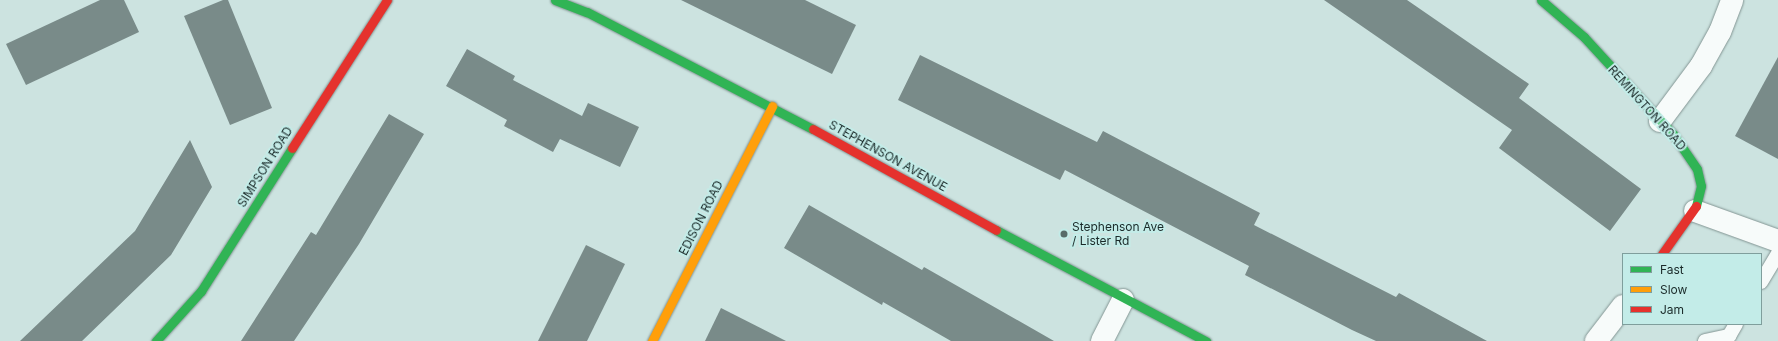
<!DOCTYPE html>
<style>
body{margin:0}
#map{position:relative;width:1778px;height:341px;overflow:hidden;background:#cce3e0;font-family:Inter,sans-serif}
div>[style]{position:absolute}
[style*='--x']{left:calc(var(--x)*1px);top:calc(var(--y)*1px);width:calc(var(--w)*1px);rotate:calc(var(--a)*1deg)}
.building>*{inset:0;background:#798b89}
.roads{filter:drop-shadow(0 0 1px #839593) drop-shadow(0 0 1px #839593)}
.lane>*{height:14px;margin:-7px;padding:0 7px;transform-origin:7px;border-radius:7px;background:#f7fbfa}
.street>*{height:22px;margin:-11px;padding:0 11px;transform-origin:11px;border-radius:11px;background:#f7fbfa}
.fast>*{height:9px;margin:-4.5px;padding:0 4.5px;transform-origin:4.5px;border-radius:4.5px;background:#30b455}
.slow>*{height:9px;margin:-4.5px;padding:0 4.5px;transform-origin:4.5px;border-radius:4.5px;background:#ff9f0a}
.jam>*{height:9px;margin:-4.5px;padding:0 4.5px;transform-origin:4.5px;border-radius:4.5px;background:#e5322d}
.dots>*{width:11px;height:11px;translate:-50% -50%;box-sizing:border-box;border:2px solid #c3ece8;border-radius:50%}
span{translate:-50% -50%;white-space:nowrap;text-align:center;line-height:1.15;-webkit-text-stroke:4px #c3ece8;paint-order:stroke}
.street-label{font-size:12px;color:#1a2a29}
.poi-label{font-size:12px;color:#1a2a29}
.left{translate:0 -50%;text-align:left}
.legend{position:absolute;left:1622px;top:253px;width:140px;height:72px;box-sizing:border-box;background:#c3ece8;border:1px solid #7f9e9c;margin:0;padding:5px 7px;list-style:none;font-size:12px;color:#1a2a29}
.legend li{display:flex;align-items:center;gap:8px;height:20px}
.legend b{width:20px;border:1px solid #7f9e9c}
</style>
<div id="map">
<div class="building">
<i style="clip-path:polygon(100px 0,124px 0,139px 32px,26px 85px,6px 44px)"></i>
<i style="clip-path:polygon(223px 0,228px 0,272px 108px,230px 125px,184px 16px)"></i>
<i style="clip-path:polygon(681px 0,805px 0,856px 25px,832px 74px)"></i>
<i style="clip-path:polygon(1324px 0,1407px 0,1529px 84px,1519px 98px,1641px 189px,1610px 231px,1499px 148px,1512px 130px)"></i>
<i style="clip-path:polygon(467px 49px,515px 76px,513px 80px,582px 116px,588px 103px,639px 127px,620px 167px,560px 139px,553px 152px,504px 126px,507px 120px,446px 86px)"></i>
<i style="clip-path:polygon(920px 55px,1097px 142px,1103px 131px,1260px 213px,1254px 225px,1396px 297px,1399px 293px,1487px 341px,1376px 341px,1352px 330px,1245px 275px,1249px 266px,1065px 170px,1060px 180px,898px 100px)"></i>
<i style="clip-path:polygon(1778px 57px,1778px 159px,1735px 136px)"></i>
<i style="clip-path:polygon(389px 114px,424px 134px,359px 244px,294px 341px,241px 341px,311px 232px,316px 235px)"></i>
<i style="clip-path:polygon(190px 140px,212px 187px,171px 255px,82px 341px,20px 341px,135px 231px)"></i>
<i style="clip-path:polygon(809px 205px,922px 270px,924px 267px,1054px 341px,951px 341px,883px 302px,882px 305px,784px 248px)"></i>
<i style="clip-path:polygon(586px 245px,625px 264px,587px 341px,538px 341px)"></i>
<i style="clip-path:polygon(721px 308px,786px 341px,705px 341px)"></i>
</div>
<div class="roads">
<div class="lane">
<i style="--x:1761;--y:282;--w:33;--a:-59"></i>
<i style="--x:1705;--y:341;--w:25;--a:-12"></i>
<i style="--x:1729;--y:336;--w:14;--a:-60"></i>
</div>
<div class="street">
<i style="--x:1660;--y:121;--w:69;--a:-53.3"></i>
<i style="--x:1701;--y:66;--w:39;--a:-61"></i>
<i style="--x:1720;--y:32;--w:34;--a:-69"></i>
<i style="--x:1695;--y:211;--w:88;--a:19.9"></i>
<i style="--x:1102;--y:341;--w:46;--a:-62.9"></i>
<i style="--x:1596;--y:341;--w:44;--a:-52.4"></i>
</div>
<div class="fast">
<i style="--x:555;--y:0;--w:34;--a:21"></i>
<i style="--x:587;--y:12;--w:254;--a:27.4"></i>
<i style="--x:1541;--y:0;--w:57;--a:40.7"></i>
<i style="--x:1584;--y:37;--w:132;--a:47.5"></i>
<i style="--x:1673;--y:134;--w:42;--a:55.6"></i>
<i style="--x:1697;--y:169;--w:17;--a:77"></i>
<i style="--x:1701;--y:186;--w:21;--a:104"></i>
<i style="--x:996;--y:230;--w:238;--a:27.9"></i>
<i style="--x:156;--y:341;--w:67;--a:-48"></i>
<i style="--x:201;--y:291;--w:169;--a:-57.5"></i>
</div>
<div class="slow">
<i style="--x:652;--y:341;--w:264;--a:-62.9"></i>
</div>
<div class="jam">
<i style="--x:813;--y:129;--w:209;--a:28.9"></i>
<i style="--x:292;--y:148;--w:176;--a:-57.3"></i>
<i style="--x:1662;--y:254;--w:59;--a:-54.7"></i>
</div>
</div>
<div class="dots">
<i style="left:1064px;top:234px;background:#586b69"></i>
</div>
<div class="street-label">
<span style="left:1647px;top:108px;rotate:48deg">REMINGTON ROAD</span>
<span style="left:888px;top:156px;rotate:29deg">STEPHENSON AVENUE</span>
<span style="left:265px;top:167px;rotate:-58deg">SIMPSON ROAD</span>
<span style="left:701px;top:218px;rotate:-63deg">EDISON ROAD</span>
</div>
<div class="poi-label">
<span class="left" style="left:1072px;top:234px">Stephenson Ave<br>/ Lister Rd</span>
</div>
<ul class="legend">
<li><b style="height:5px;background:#30b455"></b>Fast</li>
<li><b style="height:5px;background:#ff9f0a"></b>Slow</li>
<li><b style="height:5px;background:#e5322d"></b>Jam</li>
</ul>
</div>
